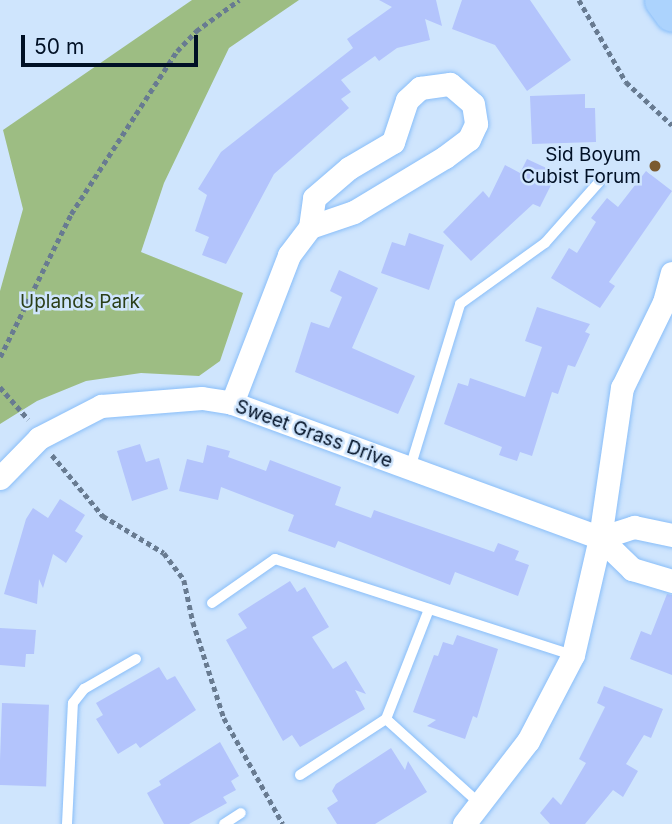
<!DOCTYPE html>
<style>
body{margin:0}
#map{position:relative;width:672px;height:824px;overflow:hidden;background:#cfe5fd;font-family:Inter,sans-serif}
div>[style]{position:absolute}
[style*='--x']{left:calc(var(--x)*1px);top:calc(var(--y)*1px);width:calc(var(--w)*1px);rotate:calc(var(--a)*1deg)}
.green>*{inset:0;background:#9dbd83}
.building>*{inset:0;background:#b3c4fc;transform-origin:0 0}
.path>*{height:4.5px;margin-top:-2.25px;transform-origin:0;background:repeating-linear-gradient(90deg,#687b91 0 5px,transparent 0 8.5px)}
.roads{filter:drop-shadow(0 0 2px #89bef9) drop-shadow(0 0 2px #89bef9)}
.lane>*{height:10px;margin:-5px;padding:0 5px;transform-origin:5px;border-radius:5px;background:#fff}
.street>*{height:23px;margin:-11.5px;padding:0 11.5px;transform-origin:11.5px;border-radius:11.5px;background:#fff}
.primary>*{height:35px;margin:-17.5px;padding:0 17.5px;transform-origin:17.5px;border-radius:17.5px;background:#acd3fd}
.dots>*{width:19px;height:19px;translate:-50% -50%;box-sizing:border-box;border:4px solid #cfe5fd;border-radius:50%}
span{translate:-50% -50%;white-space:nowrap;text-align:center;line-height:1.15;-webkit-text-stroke:5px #cfe5fd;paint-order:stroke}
.poi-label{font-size:19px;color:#001025}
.right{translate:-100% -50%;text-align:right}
.park-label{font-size:19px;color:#2b3f18}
.street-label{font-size:19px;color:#001025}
.scale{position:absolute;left:21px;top:35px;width:177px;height:32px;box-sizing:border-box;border:4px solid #001025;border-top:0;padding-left:9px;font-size:21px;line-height:24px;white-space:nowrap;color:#001025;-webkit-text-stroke:5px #cfe5fd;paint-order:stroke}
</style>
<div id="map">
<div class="green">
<i style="clip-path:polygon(192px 0,299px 0,229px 48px,164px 183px,141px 252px,243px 293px,220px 361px,199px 376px,141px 373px,86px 381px,37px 401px,0 424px,0 291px,23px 209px,3px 130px)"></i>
</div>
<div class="building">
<i style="clip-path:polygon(379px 0,436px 0,442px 26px,425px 19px,430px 40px,397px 48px,379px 61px,375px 56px,341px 80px,351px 92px,341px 99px,349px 108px,274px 174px,226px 264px,202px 255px,209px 237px,195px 231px,207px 195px,198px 189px,221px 152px,353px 48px,347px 39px,392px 7px)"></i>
<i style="clip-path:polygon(462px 0,530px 0,571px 60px,527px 91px,495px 45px,452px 29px)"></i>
<i style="clip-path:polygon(585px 94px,585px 108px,595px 108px,596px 142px,532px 144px,530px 96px)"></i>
<i style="clip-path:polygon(527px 159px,557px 173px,540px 207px,533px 204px,471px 261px,443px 232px,483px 191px,489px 198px,505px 165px,520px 173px)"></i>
<i style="clip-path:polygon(646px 171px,672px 191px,609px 282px,615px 286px,600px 308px,551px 278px,569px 248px,577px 253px,596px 222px,591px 218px,607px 198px,618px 207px)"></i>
<i style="clip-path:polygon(409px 233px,444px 245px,429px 290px,381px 273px,392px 242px,405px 246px)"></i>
<i style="clip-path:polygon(339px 270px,378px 288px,352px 348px,415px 376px,398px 414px,295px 372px,311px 322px,329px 328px,342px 297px,330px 291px)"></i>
<i style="clip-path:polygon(537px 307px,590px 324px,585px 332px,590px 334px,575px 367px,568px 365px,558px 394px,552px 392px,532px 456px,520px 452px,517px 461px,499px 455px,502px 447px,444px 424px,458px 383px,468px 386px,470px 378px,525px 397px,542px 347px,525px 341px)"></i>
<i style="clip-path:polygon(140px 444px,146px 462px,159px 458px,168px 489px,132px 501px,117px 451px)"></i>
<i style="clip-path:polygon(207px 445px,230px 451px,228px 457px,266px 471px,270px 460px,341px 487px,335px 505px,371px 518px,374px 510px,494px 552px,498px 543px,519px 551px,515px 560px,529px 565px,518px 596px,455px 572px,450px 585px,338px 541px,335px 548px,288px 531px,294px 515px,221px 487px,218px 500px,179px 491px,187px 459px,203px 463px)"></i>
<i style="clip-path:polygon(60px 499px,85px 515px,75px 531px,83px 536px,66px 563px,53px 554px,43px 588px,39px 579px,37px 604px,4px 594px,26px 519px,33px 508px,48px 518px)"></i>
<i style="clip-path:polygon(290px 581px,297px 592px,305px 587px,329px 627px,312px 637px,333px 669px,346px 661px,366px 694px,355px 690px,365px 709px,300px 747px,292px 735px,283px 741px,226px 640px,247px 628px,238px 614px)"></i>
<i style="clip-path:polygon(667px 594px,672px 595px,672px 675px,630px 659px,641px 631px,651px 635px)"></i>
<i style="clip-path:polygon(0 628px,36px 630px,34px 654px,26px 654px,25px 667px,0 665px)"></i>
<i style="clip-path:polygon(457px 635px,498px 649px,477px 718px,473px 716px,465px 739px,427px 726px,436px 720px,413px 712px,434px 655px,438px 656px,443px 642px,453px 645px)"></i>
<i style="clip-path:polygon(159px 667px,167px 680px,175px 676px,196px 710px,140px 748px,136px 743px,118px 754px,96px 719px,103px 715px,96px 703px)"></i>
<i style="clip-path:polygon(604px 686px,663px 709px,651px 738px,644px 735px,626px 764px,638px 771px,623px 797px,613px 790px,585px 824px,550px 824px,540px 813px,553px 797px,561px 805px,586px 763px,579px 759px,605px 707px,597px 703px)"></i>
<i style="left:2px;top:703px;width:47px;height:82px;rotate:2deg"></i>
<i style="clip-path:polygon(220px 742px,239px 776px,231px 781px,236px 790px,223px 797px,227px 803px,189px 824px,164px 824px,147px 793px,161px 785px,159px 781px)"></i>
<i style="clip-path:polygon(391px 748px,405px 770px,408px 761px,427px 792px,375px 824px,337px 824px,327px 808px,338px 801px,332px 791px,336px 784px)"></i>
</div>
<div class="path">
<i style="--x:579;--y:0;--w:95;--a:60.2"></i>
<i style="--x:626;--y:82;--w:63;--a:43.1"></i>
<i style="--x:0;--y:357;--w:160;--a:-63.6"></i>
<i style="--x:71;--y:214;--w:194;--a:-57"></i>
<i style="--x:177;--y:51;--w:28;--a:-46"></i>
<i style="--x:196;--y:31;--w:53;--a:-35.8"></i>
<i style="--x:0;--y:387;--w:43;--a:48.8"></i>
<i style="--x:52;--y:455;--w:80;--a:50.1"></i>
<i style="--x:103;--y:516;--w:71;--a:31.2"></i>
<i style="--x:164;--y:553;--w:34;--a:53"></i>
<i style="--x:184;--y:580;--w:43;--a:77.9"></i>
<i style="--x:193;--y:622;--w:101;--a:72.1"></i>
<i style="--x:224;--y:718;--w:121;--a:60.9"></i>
</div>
<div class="roads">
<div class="lane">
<i style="--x:410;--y:468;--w:171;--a:-73"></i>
<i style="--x:460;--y:304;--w:105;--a:-35.7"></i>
<i style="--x:545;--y:243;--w:84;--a:-48.4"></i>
<i style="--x:212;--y:603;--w:77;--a:-34.9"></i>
<i style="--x:275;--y:559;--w:313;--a:17.9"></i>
<i style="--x:386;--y:719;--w:127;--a:42.1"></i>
<i style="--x:300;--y:775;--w:103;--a:-33.1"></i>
<i style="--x:386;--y:719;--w:118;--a:-68.6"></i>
<i style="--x:67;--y:824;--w:121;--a:-87.2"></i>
<i style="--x:73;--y:703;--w:18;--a:-52"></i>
<i style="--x:84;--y:689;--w:60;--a:-30"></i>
<i style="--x:224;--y:824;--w:20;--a:-33"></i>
</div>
<div class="street">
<i style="--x:232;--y:403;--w:159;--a:-68.9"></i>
<i style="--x:289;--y:255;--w:35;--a:-53"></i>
<i style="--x:310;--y:227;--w:29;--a:-82"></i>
<i style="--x:314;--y:198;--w:46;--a:-40.6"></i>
<i style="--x:349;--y:168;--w:51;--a:-30.6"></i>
<i style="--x:393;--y:142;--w:44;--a:-71.6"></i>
<i style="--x:407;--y:100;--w:18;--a:-43"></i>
<i style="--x:420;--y:88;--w:30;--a:-8"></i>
<i style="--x:450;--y:84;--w:30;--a:41"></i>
<i style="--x:473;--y:104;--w:20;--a:81"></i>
<i style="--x:476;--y:124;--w:17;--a:115"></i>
<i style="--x:469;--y:139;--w:30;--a:143"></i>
<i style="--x:445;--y:157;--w:106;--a:148.9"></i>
<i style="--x:354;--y:212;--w:46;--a:161.2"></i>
<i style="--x:0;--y:478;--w:56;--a:-45.7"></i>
<i style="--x:39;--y:438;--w:70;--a:-27.3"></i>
<i style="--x:101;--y:406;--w:101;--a:-4.5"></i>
<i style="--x:202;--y:398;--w:30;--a:9"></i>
<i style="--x:232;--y:403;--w:392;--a:20.1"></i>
<i style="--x:600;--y:538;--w:45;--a:44.1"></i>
<i style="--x:632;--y:569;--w:42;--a:16.7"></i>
<i style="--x:600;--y:538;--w:36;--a:-18"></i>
<i style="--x:634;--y:527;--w:39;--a:12"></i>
<i style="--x:464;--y:824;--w:105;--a:-52.4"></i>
<i style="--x:528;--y:741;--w:97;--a:-62.4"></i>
<i style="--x:573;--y:655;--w:120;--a:-77"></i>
<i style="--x:600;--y:538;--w:152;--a:-81.7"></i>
<i style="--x:622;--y:388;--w:96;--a:-64"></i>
<i style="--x:664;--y:302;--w:30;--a:-75"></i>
</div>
<div class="primary">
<i style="--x:662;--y:0;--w:17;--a:54"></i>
</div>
</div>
<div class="dots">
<i style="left:655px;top:166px;background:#7b5b31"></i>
</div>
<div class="poi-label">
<span class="right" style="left:641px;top:166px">Sid Boyum<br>Cubist Forum</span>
</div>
<div class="park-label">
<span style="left:80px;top:302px">Uplands Park</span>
</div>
<div class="street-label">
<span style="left:314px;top:434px;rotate:20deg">Sweet Grass Drive</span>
</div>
<div class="scale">50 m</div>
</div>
